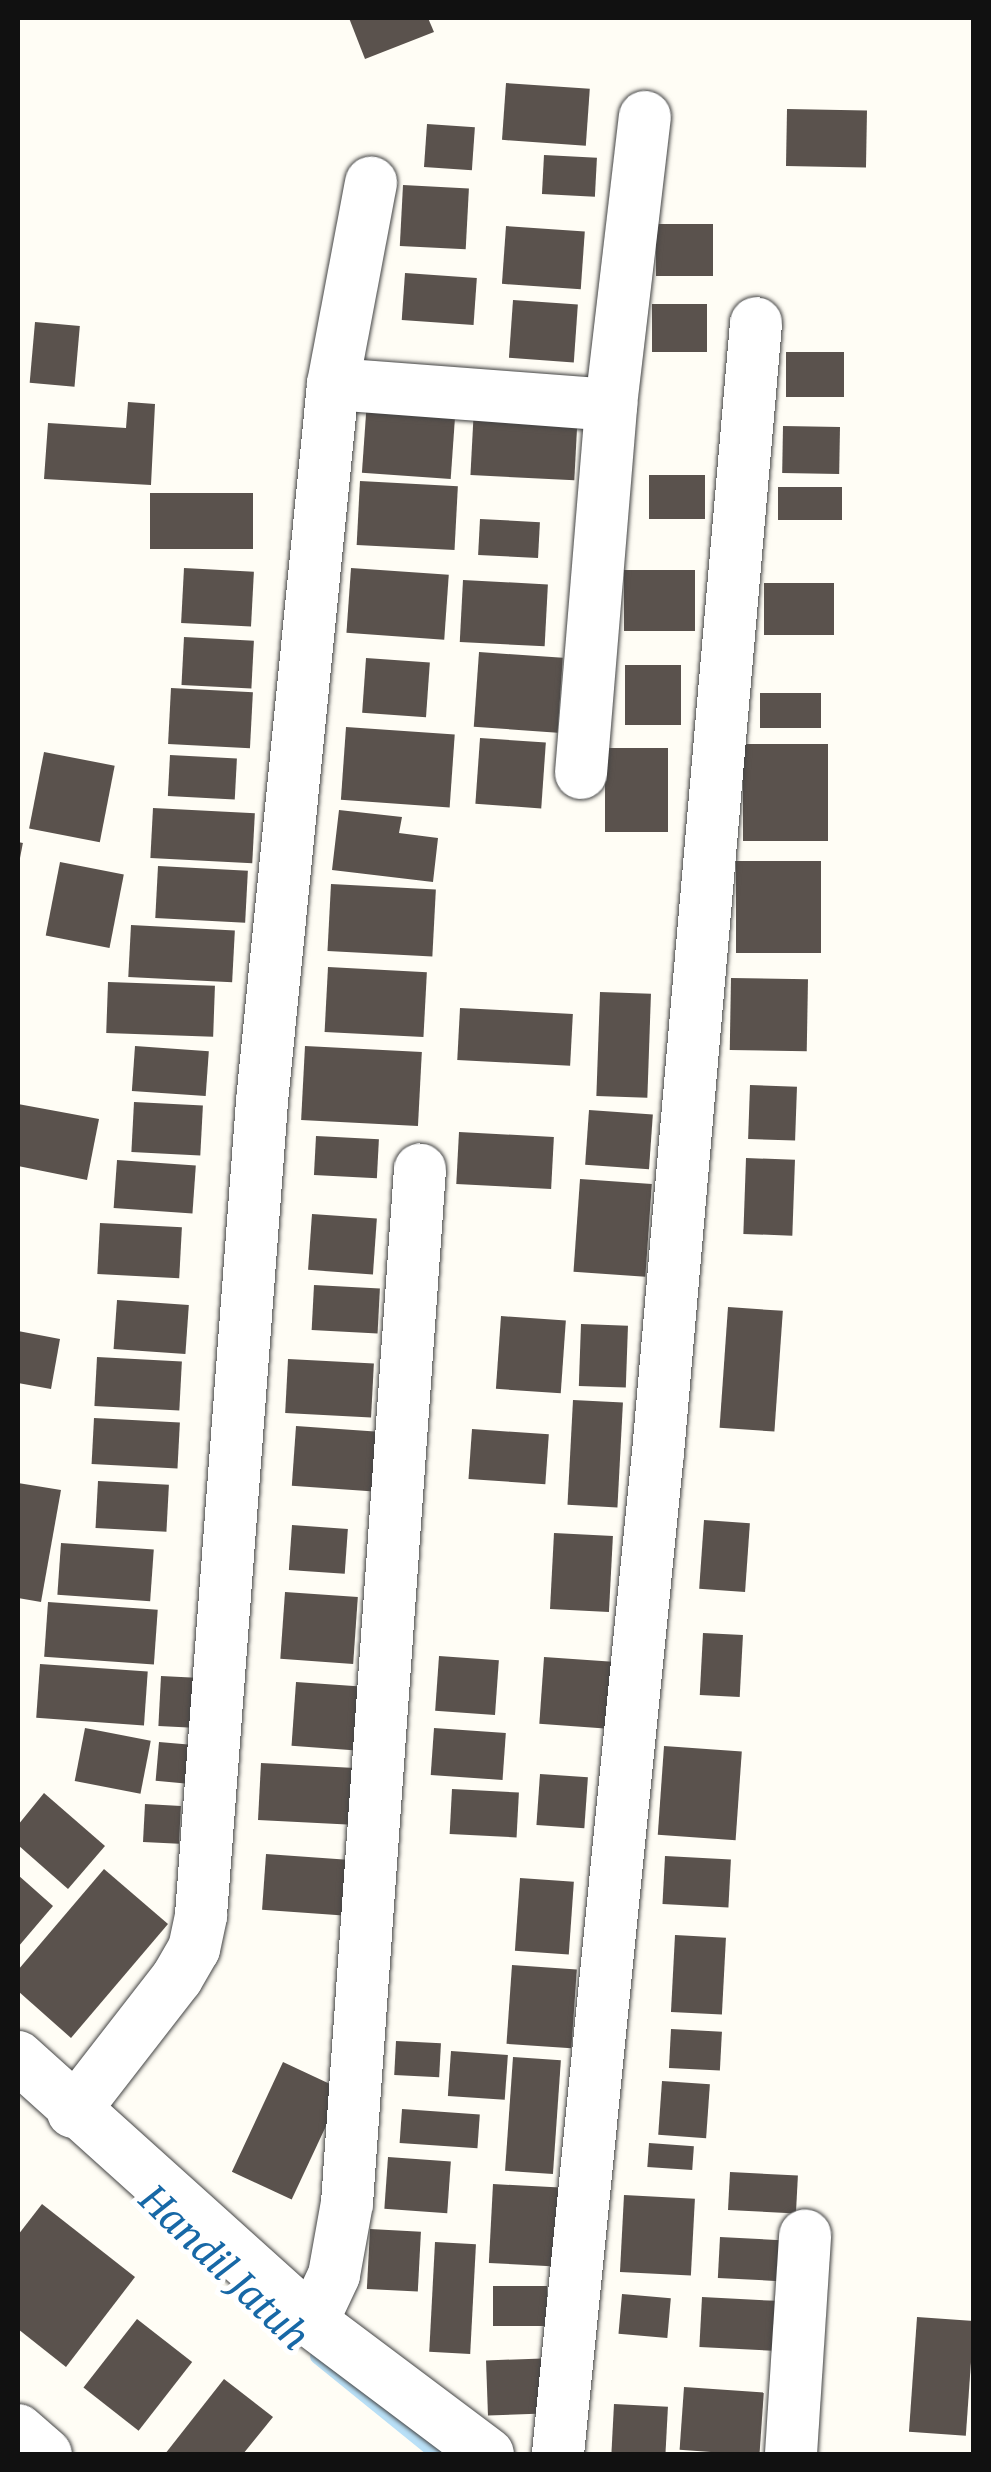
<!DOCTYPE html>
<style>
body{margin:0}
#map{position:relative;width:991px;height:2472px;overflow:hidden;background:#fffdf5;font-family:Merriweather,serif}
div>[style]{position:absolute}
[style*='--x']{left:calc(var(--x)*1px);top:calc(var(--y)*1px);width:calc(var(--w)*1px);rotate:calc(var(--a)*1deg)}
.stream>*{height:15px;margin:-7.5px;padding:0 7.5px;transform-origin:7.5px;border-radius:7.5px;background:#b9e0f7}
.building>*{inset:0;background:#5a524d;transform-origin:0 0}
.roads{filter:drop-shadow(0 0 2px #444) drop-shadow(0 0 2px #444)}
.street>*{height:52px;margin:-26px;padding:0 26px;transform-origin:26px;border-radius:26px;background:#fff}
span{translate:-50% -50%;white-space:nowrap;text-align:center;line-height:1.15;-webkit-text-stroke:10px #fff;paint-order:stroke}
.water-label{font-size:38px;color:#1768a6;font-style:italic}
.frame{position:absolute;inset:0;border:20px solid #111;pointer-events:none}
</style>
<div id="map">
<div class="stream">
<i style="--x:317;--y:2356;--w:156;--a:39"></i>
</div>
<div class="building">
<i style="clip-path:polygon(349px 18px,428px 18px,434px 32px,365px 59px)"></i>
<i style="left:506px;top:83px;width:84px;height:57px;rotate:4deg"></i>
<i style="left:787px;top:109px;width:80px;height:57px;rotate:1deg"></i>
<i style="left:427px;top:124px;width:48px;height:43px;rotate:4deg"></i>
<i style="left:544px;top:155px;width:53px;height:39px;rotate:3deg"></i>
<i style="left:403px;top:185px;width:66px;height:61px;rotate:3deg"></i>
<i style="left:656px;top:224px;width:57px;height:52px"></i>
<i style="left:506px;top:226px;width:79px;height:58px;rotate:4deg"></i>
<i style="left:405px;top:273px;width:72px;height:47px;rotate:4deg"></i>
<i style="left:513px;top:300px;width:65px;height:58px;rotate:4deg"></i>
<i style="left:707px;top:304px;width:48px;height:55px;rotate:90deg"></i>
<i style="left:35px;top:322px;width:45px;height:61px;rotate:5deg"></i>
<i style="left:786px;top:352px;width:58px;height:45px"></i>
<i style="left:367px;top:400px;width:89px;height:73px;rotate:4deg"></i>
<i style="clip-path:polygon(128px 402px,155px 404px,151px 485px,44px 479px,48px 423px,126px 428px)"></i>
<i style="left:474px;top:407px;width:104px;height:68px;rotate:3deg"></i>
<i style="left:783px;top:426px;width:57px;height:47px;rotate:1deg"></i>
<i style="left:705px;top:475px;width:44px;height:56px;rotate:90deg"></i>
<i style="left:360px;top:481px;width:98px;height:64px;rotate:3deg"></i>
<i style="left:778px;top:487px;width:64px;height:33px"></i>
<i style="left:150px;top:493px;width:103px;height:56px"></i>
<i style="left:480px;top:519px;width:60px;height:36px;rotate:3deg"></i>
<i style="left:184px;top:568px;width:70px;height:55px;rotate:3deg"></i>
<i style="left:351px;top:568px;width:98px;height:65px;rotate:4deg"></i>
<i style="left:624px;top:570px;width:71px;height:61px"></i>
<i style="left:463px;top:580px;width:85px;height:62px;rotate:3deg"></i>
<i style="left:764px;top:583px;width:70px;height:52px"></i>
<i style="left:184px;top:637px;width:70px;height:48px;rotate:3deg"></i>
<i style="left:479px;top:652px;width:84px;height:75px;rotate:4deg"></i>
<i style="left:366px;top:658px;width:64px;height:55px;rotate:4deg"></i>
<i style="left:625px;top:665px;width:56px;height:60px"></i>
<i style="left:171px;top:688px;width:82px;height:56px;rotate:3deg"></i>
<i style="left:760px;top:693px;width:61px;height:35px"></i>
<i style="left:346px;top:727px;width:109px;height:73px;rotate:4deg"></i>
<i style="left:480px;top:738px;width:66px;height:66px;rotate:4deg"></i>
<i style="left:743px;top:744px;width:85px;height:97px"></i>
<i style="left:605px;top:748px;width:63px;height:84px"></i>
<i style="left:44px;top:752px;width:72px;height:78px;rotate:11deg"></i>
<i style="left:170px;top:755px;width:67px;height:41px;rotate:3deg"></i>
<i style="left:153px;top:808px;width:102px;height:50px;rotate:3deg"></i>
<i style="clip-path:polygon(339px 810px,402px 817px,399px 833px,438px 838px,433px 882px,332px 870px)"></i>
<i style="left:18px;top:842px;width:5px;height:41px;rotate:11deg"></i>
<i style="left:736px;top:861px;width:85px;height:92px"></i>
<i style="left:60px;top:862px;width:65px;height:75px;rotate:11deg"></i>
<i style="left:158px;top:866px;width:90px;height:52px;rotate:3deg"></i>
<i style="left:331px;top:884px;width:105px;height:67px;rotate:3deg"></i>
<i style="left:131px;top:925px;width:104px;height:52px;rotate:3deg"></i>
<i style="left:328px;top:967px;width:99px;height:65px;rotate:3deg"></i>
<i style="left:731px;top:978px;width:77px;height:72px;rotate:1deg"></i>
<i style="left:108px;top:982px;width:107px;height:51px;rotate:2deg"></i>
<i style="left:600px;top:992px;width:51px;height:104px;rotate:2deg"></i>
<i style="left:460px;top:1008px;width:113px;height:52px;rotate:3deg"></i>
<i style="left:135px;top:1046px;width:74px;height:45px;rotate:4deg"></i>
<i style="left:305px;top:1046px;width:117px;height:74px;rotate:3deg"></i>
<i style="left:750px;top:1085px;width:47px;height:54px;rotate:2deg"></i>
<i style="left:134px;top:1102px;width:69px;height:50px;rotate:3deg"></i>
<i style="clip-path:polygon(18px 1104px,99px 1119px,87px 1180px,18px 1166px)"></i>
<i style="left:589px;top:1110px;width:64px;height:55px;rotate:4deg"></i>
<i style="left:459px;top:1132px;width:95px;height:52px;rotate:3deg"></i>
<i style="left:316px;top:1136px;width:63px;height:39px;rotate:3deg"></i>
<i style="left:746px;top:1158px;width:49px;height:76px;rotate:2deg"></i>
<i style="left:117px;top:1160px;width:79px;height:48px;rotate:4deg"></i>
<i style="left:580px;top:1179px;width:72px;height:93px;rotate:4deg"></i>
<i style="left:312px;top:1214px;width:65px;height:56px;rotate:4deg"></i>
<i style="left:100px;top:1223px;width:82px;height:51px;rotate:3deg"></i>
<i style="left:314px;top:1285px;width:66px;height:45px;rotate:3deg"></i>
<i style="left:117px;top:1300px;width:72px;height:49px;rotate:4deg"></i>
<i style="left:728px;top:1307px;width:55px;height:121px;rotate:4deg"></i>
<i style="left:501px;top:1316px;width:65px;height:73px;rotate:4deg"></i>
<i style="left:581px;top:1324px;width:47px;height:62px;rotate:2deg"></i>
<i style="clip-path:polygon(18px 1331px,60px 1339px,51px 1389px,18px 1383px)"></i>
<i style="left:97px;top:1357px;width:85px;height:49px;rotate:3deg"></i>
<i style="left:288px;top:1359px;width:86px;height:54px;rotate:3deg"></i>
<i style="left:573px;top:1400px;width:50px;height:105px;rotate:3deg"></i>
<i style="left:94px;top:1418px;width:86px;height:46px;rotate:3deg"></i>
<i style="left:296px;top:1426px;width:86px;height:60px;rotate:4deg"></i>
<i style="left:472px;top:1429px;width:77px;height:50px;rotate:4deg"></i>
<i style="left:98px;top:1481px;width:71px;height:47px;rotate:3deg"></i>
<i style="clip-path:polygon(18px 1483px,61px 1490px,41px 1602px,18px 1598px)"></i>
<i style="left:704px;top:1520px;width:46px;height:69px;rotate:4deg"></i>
<i style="left:292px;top:1525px;width:56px;height:45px;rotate:4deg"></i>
<i style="left:554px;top:1533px;width:59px;height:76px;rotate:3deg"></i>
<i style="left:61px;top:1543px;width:93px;height:52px;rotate:4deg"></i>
<i style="left:285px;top:1592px;width:73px;height:67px;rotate:4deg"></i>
<i style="left:48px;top:1602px;width:110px;height:55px;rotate:4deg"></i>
<i style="left:703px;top:1633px;width:40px;height:62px;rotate:3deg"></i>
<i style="left:439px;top:1656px;width:60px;height:55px;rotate:4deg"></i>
<i style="left:544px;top:1657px;width:83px;height:67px;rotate:4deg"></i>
<i style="left:40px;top:1664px;width:108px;height:54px;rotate:4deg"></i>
<i style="left:161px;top:1676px;width:35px;height:50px;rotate:3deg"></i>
<i style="left:296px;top:1682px;width:65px;height:64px;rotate:4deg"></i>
<i style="left:85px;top:1728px;width:67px;height:54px;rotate:11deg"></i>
<i style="left:434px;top:1728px;width:72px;height:47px;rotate:4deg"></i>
<i style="left:159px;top:1742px;width:35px;height:39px;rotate:5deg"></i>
<i style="left:664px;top:1746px;width:78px;height:89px;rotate:4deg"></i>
<i style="left:261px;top:1763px;width:94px;height:57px;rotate:3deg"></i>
<i style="left:540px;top:1774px;width:48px;height:51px;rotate:4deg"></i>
<i style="left:452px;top:1789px;width:67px;height:45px;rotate:3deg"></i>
<i style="clip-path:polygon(44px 1793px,105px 1846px,68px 1889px,18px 1845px,18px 1825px)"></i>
<i style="left:145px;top:1804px;width:36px;height:38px;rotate:3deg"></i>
<i style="left:266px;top:1854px;width:92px;height:56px;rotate:4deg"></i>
<i style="left:665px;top:1856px;width:66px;height:48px;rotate:3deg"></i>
<i style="clip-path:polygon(104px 1869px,168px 1924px,71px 2038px,18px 1991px,18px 1970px)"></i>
<i style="clip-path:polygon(18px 1875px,53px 1906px,18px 1947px)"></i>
<i style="left:520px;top:1878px;width:54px;height:73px;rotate:4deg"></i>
<i style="left:675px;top:1935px;width:51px;height:77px;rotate:3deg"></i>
<i style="left:512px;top:1965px;width:65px;height:79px;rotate:4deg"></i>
<i style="left:671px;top:2029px;width:51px;height:39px;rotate:3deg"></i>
<i style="left:396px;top:2041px;width:45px;height:34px;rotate:3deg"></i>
<i style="left:451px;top:2051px;width:57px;height:45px;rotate:4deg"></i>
<i style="left:513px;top:2057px;width:48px;height:114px;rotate:4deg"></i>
<i style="left:283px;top:2062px;width:66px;height:121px;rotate:25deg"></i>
<i style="left:662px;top:2081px;width:48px;height:54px;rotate:4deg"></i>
<i style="left:402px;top:2109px;width:78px;height:34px;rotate:4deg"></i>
<i style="left:649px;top:2143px;width:45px;height:24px;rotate:4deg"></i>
<i style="left:388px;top:2157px;width:63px;height:52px;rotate:4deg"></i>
<i style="left:730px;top:2172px;width:68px;height:38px;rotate:3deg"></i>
<i style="left:493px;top:2184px;width:72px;height:79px;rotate:3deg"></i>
<i style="left:624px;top:2195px;width:71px;height:77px;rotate:3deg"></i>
<i style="clip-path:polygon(42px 2204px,135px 2277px,66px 2367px,18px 2329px,18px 2235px)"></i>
<i style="left:370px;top:2229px;width:51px;height:60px;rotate:3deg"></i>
<i style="left:720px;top:2237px;width:66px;height:41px;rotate:3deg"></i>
<i style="left:435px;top:2242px;width:41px;height:110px;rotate:3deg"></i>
<i style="left:493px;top:2286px;width:54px;height:40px"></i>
<i style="left:622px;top:2294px;width:49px;height:40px;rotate:5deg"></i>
<i style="left:702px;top:2297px;width:74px;height:50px;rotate:3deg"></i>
<i style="left:917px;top:2317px;width:57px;height:115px;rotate:4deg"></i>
<i style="left:137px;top:2319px;width:70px;height:87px;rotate:38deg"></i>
<i style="left:556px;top:2358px;width:55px;height:70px;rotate:88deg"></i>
<i style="clip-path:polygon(224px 2379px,273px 2417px,243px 2454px,165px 2454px)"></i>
<i style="left:684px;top:2387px;width:80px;height:63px;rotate:4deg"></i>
<i style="left:614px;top:2404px;width:54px;height:50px;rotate:3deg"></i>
</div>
<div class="roads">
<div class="street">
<i style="--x:333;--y:384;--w:279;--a:4.3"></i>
<i style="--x:581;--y:773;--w:369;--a:-85.3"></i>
<i style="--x:611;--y:405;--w:290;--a:-83.3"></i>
<i style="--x:18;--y:2057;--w:396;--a:42"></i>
<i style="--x:312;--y:2322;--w:220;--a:36.9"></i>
<i style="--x:73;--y:2112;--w:170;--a:-52.2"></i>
<i style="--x:177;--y:1978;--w:34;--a:-60"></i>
<i style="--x:194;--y:1949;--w:35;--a:-78"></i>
<i style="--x:201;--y:1915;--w:816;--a:-85.71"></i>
<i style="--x:262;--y:1101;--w:721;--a:-84.34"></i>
<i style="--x:333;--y:384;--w:205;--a:-79.3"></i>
<i style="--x:312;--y:2322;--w:52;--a:-64.9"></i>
<i style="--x:334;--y:2275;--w:73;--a:-79.8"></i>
<i style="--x:347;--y:2203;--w:1036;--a:-85.96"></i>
<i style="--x:18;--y:2430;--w:37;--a:41"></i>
<i style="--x:558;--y:2454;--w:1006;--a:-84.3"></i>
<i style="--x:658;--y:1453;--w:1134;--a:-85.04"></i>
<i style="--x:791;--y:2454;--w:219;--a:-86.3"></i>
</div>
</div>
<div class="water-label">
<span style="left:224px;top:2268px;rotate:44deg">Handil Jatuh</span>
</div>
<div class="frame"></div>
</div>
